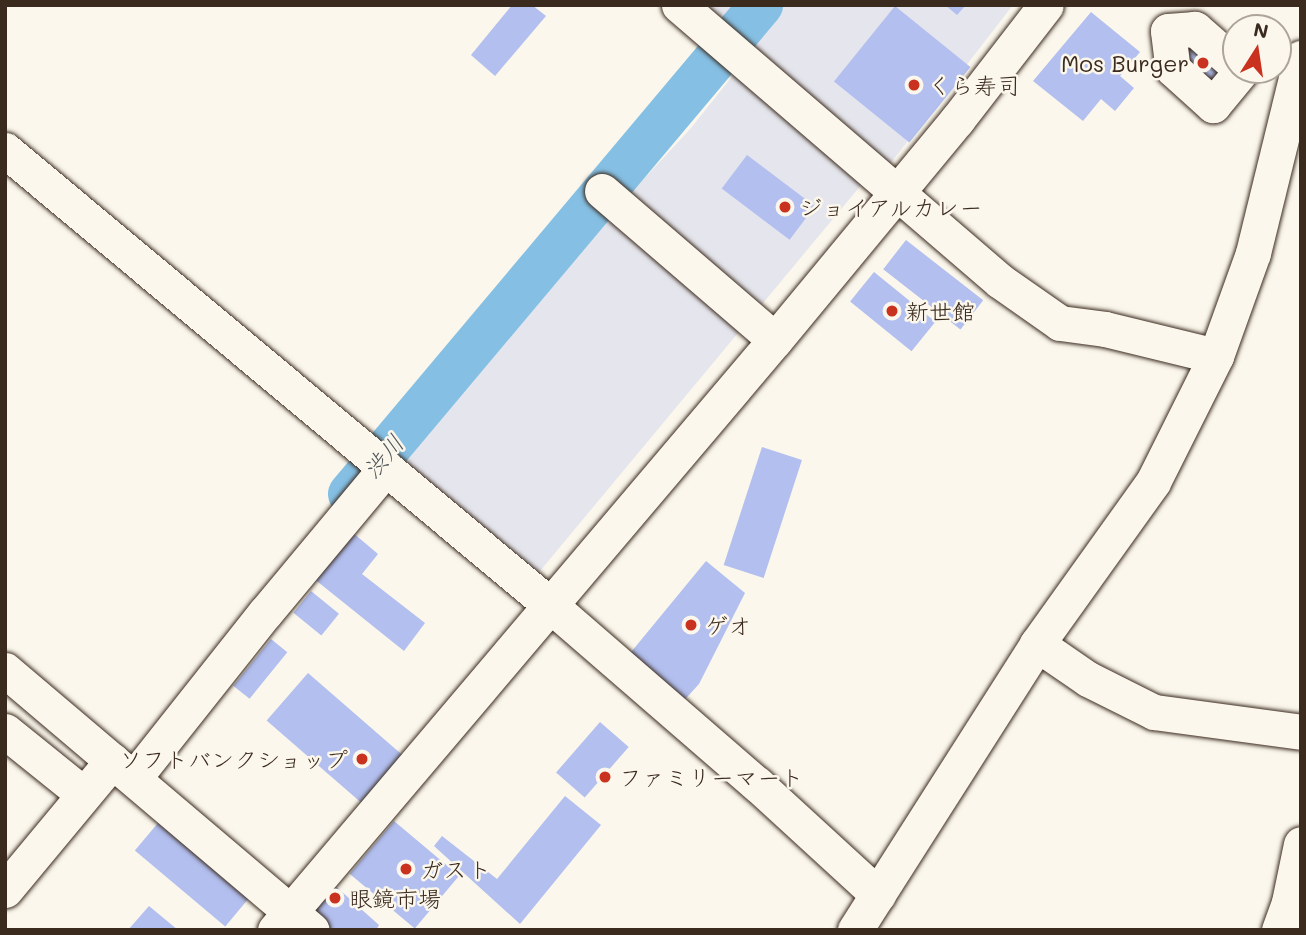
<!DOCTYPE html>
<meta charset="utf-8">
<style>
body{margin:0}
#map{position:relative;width:1306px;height:935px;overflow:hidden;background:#fbf7ec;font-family:Mali,"Klee One",sans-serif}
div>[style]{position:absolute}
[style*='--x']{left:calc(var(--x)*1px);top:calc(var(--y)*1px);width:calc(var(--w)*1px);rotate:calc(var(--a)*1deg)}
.built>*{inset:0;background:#e5e6ed}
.river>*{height:44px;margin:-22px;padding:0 22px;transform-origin:22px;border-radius:22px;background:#85c0e4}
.building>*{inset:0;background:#b2bfef;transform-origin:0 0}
.roads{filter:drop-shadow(0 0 2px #3b2a1e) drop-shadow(0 0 2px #3b2a1e)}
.minor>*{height:35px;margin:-17.5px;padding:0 17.5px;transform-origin:17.5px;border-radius:17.5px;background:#fbf7ec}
.dots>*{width:19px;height:19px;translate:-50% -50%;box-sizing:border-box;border:4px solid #fbf7ec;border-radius:50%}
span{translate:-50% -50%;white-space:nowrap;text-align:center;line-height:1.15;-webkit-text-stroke:5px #fbf7ec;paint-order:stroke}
.poi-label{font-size:23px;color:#3b2a1e}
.right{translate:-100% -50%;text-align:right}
.left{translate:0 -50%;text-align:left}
.water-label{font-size:24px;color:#515759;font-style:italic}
.frame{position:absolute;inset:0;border:7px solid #3b2a1e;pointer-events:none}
.north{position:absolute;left:1222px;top:14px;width:70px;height:70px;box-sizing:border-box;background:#fbf7ec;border:2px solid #aea59a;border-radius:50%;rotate:12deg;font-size:19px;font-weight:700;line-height:28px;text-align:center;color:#3b2a1e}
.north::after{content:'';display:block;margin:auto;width:24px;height:32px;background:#c8321e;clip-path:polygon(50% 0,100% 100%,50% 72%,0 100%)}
</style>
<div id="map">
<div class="built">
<i style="clip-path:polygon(689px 5px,1013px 5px,890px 164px)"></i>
<i style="clip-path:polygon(738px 69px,867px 178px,535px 577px,397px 465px,614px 211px,691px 128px)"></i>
</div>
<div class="river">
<i style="--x:350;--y:494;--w:639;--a:-49.95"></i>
</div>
<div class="building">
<i style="clip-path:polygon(512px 5px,532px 5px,546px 16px,495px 76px,471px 55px)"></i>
<i style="clip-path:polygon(945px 5px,966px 5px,957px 15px)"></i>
<i style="left:895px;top:6px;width:97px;height:97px;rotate:39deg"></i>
<i style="clip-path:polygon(1091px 12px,1140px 52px,1120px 76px,1134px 88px,1115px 111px,1101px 99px,1083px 121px,1033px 81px)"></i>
<i style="clip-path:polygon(1193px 36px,1234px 72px,1212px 84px,1175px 55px)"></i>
<i style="left:747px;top:155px;width:85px;height:42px;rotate:37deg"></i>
<i style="left:906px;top:240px;width:98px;height:37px;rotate:38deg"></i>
<i style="left:874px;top:272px;width:79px;height:38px;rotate:39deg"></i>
<i style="left:762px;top:447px;width:42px;height:124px;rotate:18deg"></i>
<i style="clip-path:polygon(352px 532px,378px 554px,362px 574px,425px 623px,404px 651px,313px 578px)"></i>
<i style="clip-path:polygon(706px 561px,745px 593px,699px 684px,678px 707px,627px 657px)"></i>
<i style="left:311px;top:591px;width:36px;height:28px;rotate:39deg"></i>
<i style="left:271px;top:639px;width:21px;height:60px;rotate:39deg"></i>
<i style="left:308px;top:673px;width:130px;height:63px;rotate:41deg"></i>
<i style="left:600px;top:722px;width:38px;height:67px;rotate:41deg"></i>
<i style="clip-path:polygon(565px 796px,601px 825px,520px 924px,434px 846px,442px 836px,497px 879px)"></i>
<i style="left:394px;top:821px;width:85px;height:69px;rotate:40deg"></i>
<i style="left:158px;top:823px;width:118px;height:36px;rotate:40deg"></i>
<i style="clip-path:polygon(332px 883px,379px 925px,376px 930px,329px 930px,309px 913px)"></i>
<i style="clip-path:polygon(149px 906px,178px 930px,128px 930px)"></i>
</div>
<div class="roads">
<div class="minor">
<i style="--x:679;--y:5;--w:423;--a:40.7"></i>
<i style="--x:1000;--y:281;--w:73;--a:35"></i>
<i style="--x:1060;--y:323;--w:45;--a:7.6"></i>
<i style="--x:1105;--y:329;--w:114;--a:13.7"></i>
<i style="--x:1236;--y:65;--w:55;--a:-138.7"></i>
<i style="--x:1195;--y:29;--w:27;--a:176"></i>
<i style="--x:1168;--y:31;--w:38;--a:83"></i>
<i style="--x:1173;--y:69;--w:54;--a:42"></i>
<i style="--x:1213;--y:105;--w:45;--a:-50.4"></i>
<i style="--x:5;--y:150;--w:710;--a:39.86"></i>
<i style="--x:550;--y:605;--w:274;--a:40.9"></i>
<i style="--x:757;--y:784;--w:164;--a:42.5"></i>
<i style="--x:602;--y:191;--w:228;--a:40.7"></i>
<i style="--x:1037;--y:644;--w:62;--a:34.5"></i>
<i style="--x:1088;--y:679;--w:74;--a:26.6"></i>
<i style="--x:1154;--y:712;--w:148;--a:7.7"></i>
<i style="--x:5;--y:670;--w:402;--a:40.3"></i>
<i style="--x:5;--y:731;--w:99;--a:38.8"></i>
<i style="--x:134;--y:778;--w:211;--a:-51.6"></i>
<i style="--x:265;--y:613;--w:189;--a:-50.2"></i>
<i style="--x:5;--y:890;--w:168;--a:-50.3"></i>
<i style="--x:275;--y:930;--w:773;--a:-49.72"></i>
<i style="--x:775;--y:340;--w:286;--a:-50.4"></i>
<i style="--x:957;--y:120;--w:145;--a:-52.3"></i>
<i style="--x:855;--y:930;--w:339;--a:-57.5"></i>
<i style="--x:1037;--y:644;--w:199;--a:-54.4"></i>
<i style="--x:1153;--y:482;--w:141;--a:-63.4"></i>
<i style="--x:1216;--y:356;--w:109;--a:-70.2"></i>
<i style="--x:1253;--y:253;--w:201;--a:-76.2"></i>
<i style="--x:1279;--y:930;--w:30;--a:-70"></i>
<i style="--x:1289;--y:902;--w:59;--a:-78.3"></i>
</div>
</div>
<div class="dots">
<i style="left:1203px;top:63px;background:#c8321e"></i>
<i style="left:914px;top:85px;background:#c8321e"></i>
<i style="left:785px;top:207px;background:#c8321e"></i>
<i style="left:892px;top:311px;background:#c8321e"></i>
<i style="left:691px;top:625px;background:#c8321e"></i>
<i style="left:362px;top:759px;background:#c8321e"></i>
<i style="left:605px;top:777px;background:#c8321e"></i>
<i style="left:406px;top:869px;background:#c8321e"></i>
<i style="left:335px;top:898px;background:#c8321e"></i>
</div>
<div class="poi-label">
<span class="right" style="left:1189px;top:63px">Mos Burger</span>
<span class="left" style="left:928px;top:85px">くら寿司</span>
<span class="left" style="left:799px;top:207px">ジョイアルカレー</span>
<span class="left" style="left:906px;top:311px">新世館</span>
<span class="left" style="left:705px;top:625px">ゲオ</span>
<span class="right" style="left:348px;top:759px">ソフトバンクショップ</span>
<span class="left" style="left:619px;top:777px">ファミリーマート</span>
<span class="left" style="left:420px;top:869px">ガスト</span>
<span class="left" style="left:349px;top:898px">眼鏡市場</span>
</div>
<div class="water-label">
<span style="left:383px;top:456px;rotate:-50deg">渋川</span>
</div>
<div class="frame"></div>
<div class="north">N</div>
</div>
